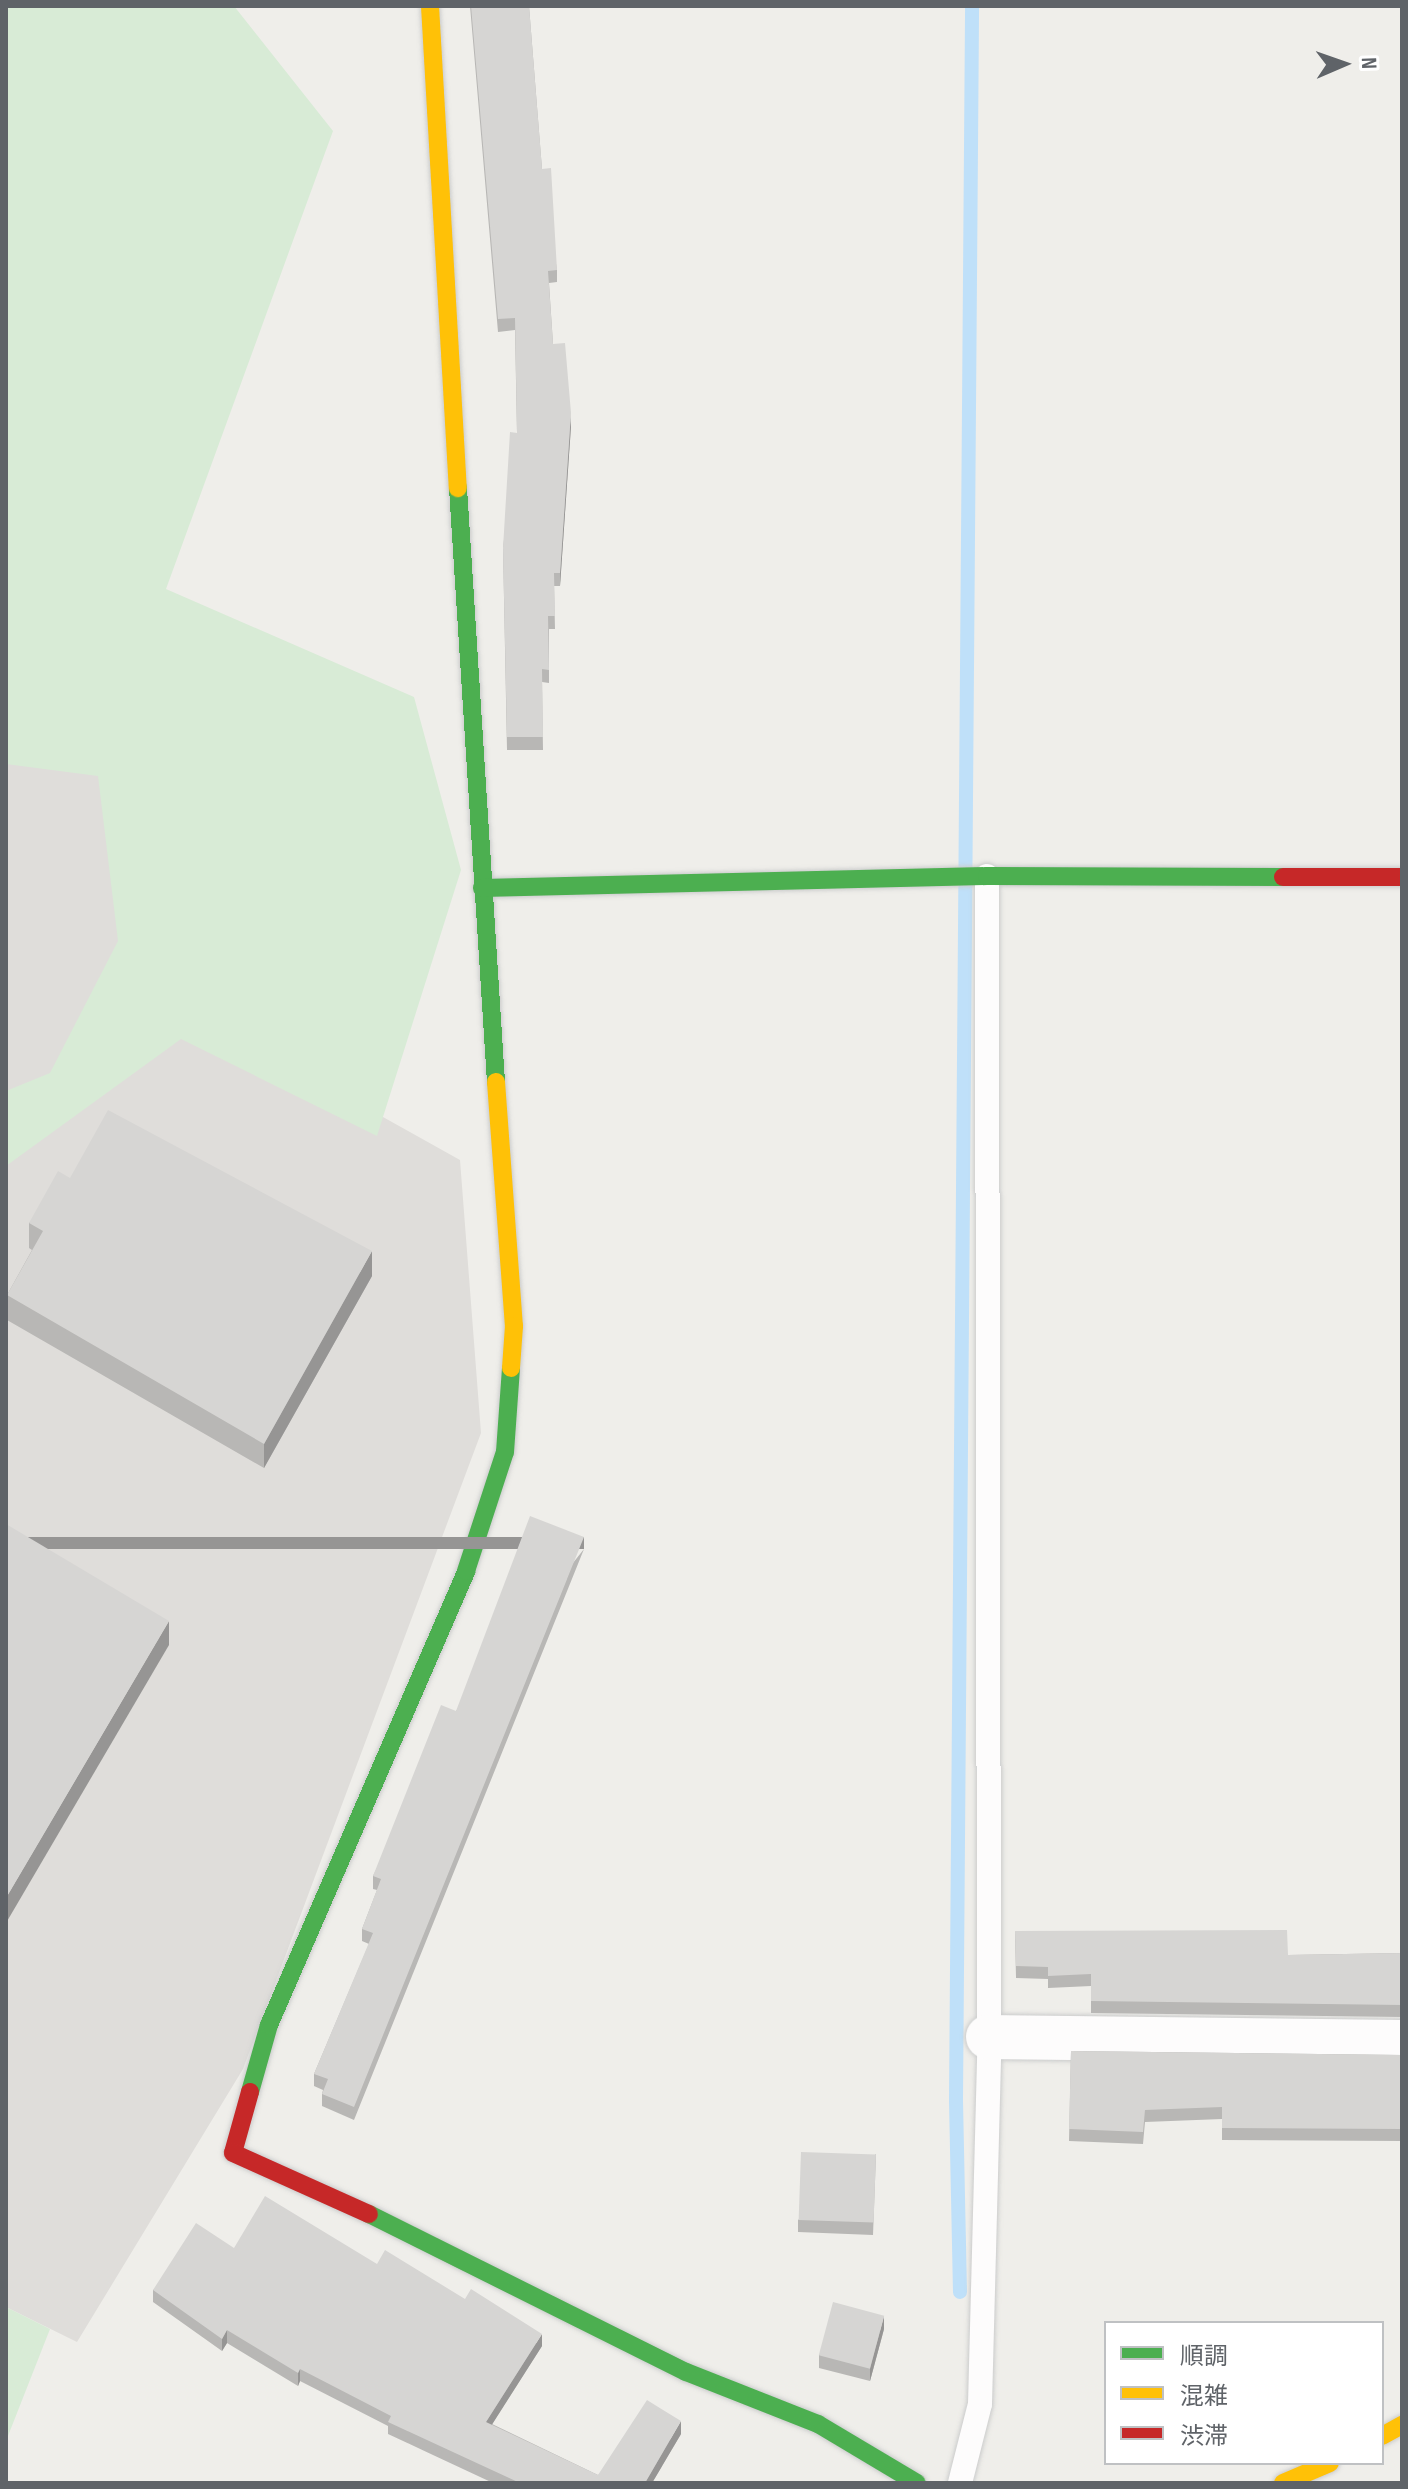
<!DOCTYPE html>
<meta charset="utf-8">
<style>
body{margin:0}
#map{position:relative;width:1408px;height:2489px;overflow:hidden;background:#efeeea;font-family:"Sofia Sans Condensed","Noto Sans JP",sans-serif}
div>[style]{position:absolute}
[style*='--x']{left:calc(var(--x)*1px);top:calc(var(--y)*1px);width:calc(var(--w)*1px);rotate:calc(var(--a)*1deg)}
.industrial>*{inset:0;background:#dfddda}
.green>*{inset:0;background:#d8ebd6}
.stream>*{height:14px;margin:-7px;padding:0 7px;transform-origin:7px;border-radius:7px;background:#bfe0f9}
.roads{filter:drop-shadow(0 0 2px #cbcccc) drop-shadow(0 0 2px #cbcccc)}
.lane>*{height:24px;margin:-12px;padding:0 12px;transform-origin:12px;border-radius:12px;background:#fdfcfc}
.street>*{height:44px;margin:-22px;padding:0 22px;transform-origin:22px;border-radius:22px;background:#fdfcfc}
.fast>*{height:18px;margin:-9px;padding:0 9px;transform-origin:9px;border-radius:9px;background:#4caf50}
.slow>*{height:18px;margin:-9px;padding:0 9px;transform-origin:9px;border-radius:9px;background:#ffc107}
.jam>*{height:18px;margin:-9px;padding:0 9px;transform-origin:9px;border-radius:9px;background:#c62828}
.wall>*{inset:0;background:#b8b7b5}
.shaded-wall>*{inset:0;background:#969594;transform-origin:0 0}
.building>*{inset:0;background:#d6d5d3;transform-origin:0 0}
span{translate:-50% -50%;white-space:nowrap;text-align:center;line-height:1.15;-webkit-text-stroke:6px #fff;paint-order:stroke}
.frame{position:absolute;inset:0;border:8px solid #5f6368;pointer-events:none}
.legend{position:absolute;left:1104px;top:2321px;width:280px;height:144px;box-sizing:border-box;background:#fff;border:2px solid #bfc1c3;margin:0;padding:10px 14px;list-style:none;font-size:24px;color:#5f6368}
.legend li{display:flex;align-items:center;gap:16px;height:40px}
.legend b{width:40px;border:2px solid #bfc1c3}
.north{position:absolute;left:1304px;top:24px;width:80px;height:80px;-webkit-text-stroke:6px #fff;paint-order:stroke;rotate:88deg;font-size:22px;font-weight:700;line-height:32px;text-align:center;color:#5f6368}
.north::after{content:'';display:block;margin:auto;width:28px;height:36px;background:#5f6368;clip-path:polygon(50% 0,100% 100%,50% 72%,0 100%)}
</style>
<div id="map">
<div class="industrial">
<i style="clip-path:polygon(6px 564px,132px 762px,148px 986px,460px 1160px,481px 1433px,243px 2069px,77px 2342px,6px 2307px)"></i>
</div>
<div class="green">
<i style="clip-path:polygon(6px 6px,234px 6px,333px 131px,166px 589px,414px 697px,461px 870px,377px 1136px,181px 1039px,6px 1166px,6px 1091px,50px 1073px,118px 941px,98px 776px,6px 764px)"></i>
<i style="clip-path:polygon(6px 2307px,50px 2329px,6px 2441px)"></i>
</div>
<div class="stream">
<i style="--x:960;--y:2292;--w:192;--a:-91.2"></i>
<i style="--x:956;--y:2100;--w:2094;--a:-89.56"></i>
</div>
<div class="roads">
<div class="lane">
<i style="--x:960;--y:2483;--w:81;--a:-75.8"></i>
<i style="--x:980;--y:2404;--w:355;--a:-88.5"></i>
<i style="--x:989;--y:2049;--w:1173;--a:-90.1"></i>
</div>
<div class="street">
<i style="--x:988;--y:2037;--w:414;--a:0.7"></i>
</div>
<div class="fast">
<i style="--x:458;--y:488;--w:595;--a:86.34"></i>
<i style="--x:482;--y:888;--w:505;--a:-1.36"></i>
<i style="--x:987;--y:876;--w:296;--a:0.2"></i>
<i style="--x:250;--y:2092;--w:70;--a:-74.2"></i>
<i style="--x:269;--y:2025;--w:495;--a:-66.5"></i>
<i style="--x:466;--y:1571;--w:125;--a:-71.9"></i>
<i style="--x:505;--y:1452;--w:84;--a:-85.9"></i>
<i style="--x:369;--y:2214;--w:354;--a:26.5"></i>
<i style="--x:686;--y:2372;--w:142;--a:21.5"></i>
<i style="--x:818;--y:2424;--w:115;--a:30.8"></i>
</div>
<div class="slow">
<i style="--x:430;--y:6;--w:483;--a:86.7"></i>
<i style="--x:496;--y:1082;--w:245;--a:85.8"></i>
<i style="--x:514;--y:1326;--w:42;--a:94.1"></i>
<i style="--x:1382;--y:2436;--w:23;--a:-29"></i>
<i style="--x:1283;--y:2483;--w:51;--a:-23.1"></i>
</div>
<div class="jam">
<i style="--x:1283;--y:877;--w:119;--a:0"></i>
<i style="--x:250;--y:2092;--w:63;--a:105.6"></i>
<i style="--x:233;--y:2153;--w:149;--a:24.2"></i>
</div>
</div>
<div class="wall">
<i style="clip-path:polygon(470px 6px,529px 6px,542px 169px,557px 270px,557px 282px,549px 283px,553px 344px,571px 426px,560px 586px,554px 586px,555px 629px,549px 629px,549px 683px,542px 682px,543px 750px,507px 750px,503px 548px,517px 433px,515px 330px,498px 332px)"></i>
<i style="clip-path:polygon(70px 1178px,372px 1276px,264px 1468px,7px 1320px,7px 1295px,32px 1250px,29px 1248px,29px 1223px)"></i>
<i style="clip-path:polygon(584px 1549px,354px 2120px,322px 2106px,322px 2094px,323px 2090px,314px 2086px,314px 2074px,369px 1944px,362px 1941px,362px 1929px,377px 1890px,373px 1889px,373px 1876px,456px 1711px)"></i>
<i style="clip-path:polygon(1015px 1931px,1288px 1955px,1402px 1953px,1402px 2017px,1091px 2013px,1091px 1986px,1048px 1988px,1048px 1979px,1016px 1978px)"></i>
<i style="clip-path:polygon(1071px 2051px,1402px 2055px,1402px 2141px,1222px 2140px,1222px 2119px,1145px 2122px,1143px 2144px,1069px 2141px)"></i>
<i style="clip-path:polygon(876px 2154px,873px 2235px,798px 2232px,798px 2220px)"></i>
<i style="clip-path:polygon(234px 2248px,377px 2264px,542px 2346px,492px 2424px,598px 2475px,681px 2434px,652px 2483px,493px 2483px,388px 2434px,388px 2426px,300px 2381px,298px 2386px,227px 2343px,222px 2351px,153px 2302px,153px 2290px)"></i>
<i style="clip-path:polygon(884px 2329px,870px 2381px,819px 2368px,819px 2355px)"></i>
</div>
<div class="shaded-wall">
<i style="clip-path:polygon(571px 413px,571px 426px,560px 586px,560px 573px)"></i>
<i style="clip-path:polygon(372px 1251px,372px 1276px,264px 1468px,264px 1444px)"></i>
<i style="left:584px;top:1537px;width:12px;height:615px;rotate:90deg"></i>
<i style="clip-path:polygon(169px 1621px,169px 1645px,6px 1923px,6px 1898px)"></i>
<i style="clip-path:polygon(8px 1924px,8px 1948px,6px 1951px,6px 1927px)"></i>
<i style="clip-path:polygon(884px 2316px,884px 2329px,870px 2381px,870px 2368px)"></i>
<i style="clip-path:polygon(227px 2330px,227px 2343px,222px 2351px,222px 2339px)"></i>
<i style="clip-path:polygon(542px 2334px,542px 2346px,486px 2434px,486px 2422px)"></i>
<i style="clip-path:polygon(300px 2369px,300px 2381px,298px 2386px,298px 2373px)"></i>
<i style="clip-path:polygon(681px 2421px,681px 2434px,652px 2483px,645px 2483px)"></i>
</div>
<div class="building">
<i style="clip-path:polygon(471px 6px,529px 6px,542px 169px,551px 168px,557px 270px,548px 271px,553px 344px,565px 343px,571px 413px,560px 573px,554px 573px,555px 616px,548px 616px,549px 670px,542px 669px,543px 737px,507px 737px,503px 548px,510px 432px,517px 433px,515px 318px,498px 319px)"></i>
<i style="clip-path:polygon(108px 1110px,372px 1251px,264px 1444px,7px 1295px,43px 1231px,29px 1223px,58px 1171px,70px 1178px)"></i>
<i style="clip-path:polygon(530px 1516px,584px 1537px,354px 2107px,322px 2094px,328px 2079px,314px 2074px,373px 1933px,362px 1929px,381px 1879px,373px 1876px,441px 1705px,456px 1711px)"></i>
<i style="clip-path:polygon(6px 1524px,169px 1621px,6px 1898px)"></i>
<i style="clip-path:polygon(1287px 1930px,1288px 1955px,1402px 1953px,1402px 2005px,1091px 2001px,1091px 1974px,1048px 1976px,1048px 1967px,1016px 1966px,1015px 1931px)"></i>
<i style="clip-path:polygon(1071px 2051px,1402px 2055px,1402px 2129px,1222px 2128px,1222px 2107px,1145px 2110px,1143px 2132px,1069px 2129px)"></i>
<i style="left:801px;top:2152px;width:75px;height:68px;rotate:2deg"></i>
<i style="clip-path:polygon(265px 2196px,377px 2264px,385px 2250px,465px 2299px,471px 2289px,542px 2334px,486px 2422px,598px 2475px,647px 2400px,681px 2421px,645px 2483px,520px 2483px,388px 2422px,391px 2416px,300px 2369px,298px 2373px,227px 2330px,222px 2339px,153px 2290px,196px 2223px,234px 2248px)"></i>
<i style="left:833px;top:2302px;width:53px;height:55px;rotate:15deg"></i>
</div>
<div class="frame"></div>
<ul class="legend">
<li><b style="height:10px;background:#4caf50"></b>順調</li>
<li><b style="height:10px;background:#ffc107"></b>混雑</li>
<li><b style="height:10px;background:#c62828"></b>渋滞</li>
</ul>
<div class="north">N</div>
</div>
